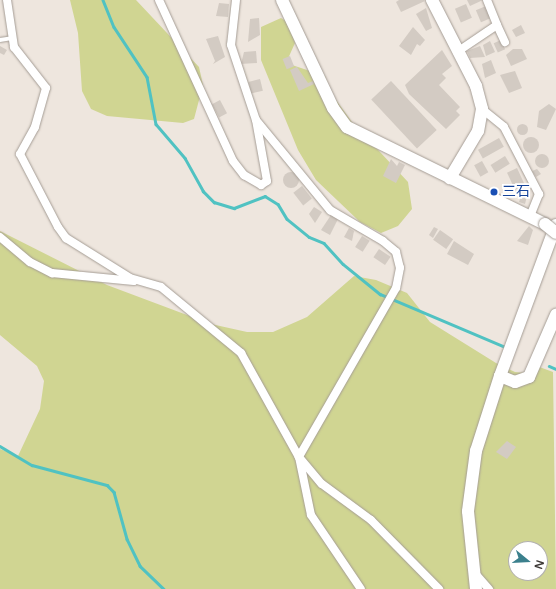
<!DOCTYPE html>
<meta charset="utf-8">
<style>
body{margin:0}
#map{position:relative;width:556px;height:589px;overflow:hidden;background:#eee6de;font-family:"Varela Round","Noto Sans JP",sans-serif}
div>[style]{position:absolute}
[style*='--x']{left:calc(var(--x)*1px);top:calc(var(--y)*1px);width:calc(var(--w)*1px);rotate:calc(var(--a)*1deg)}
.green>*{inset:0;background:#d0d592}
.stream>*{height:2.5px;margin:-1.25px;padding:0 1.25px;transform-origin:1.25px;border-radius:1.25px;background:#50c2c2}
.building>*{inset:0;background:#d3cbc3;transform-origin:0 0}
.round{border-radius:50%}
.roads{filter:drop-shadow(0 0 1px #a59d95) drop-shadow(0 0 1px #a59d95)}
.lane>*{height:4px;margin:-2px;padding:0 2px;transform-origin:2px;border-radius:2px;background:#fff}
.street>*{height:8px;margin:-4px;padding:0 4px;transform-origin:4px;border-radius:4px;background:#fff}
.secondary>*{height:12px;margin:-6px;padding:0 6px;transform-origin:6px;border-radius:6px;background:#fff}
.bridges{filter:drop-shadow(0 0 1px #a59d95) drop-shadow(0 0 1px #a59d95)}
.secondary-bridge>*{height:12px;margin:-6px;padding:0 6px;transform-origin:6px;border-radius:6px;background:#fff}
.dots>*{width:11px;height:11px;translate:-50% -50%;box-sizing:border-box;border:2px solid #fff;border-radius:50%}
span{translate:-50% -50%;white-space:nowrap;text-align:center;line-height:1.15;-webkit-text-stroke:3.5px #fff;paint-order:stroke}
.transit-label{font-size:14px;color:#164399}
.left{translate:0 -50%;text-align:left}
.north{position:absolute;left:508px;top:541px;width:40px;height:40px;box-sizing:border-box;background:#fff;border:1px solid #b2b0af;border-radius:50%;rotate:108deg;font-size:11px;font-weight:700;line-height:16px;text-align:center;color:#3e3a37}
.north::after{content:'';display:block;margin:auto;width:14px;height:18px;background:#3b808d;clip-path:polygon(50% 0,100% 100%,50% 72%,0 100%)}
</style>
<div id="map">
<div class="green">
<i style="clip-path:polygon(70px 0,136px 0,199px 67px,203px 85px,194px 119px,183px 123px,107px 116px,91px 109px,82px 91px,78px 33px)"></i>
<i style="clip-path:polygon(281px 18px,289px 23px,295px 43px,286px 63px,325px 76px,331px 93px,352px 122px,408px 182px,412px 209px,398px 226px,381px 233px,360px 222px,316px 180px,298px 150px,261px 60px,261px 27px)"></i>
<i style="clip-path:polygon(evenodd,0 231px,107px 285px,211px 324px,247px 332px,273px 332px,307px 317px,354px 276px,376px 280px,407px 293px,430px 322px,496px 363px,515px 372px,525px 373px,534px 365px,553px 372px,556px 589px,0 589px,0 449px,18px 456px,40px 409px,44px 381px,37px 366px,0 335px,0 231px,516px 549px,540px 549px,540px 573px,516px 573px,516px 549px)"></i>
</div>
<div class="stream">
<i style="--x:103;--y:0;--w:29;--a:68"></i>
<i style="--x:114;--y:27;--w:60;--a:56.6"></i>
<i style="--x:147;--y:77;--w:48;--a:79.2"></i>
<i style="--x:156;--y:124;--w:45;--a:49.5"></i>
<i style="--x:185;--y:158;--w:38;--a:61"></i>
<i style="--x:203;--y:191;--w:16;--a:45"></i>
<i style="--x:214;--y:202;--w:21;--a:17"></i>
<i style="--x:234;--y:208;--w:33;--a:-21"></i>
<i style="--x:265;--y:196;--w:15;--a:32"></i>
<i style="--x:278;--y:204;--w:17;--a:59"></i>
<i style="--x:287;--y:219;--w:28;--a:39"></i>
<i style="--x:309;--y:237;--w:16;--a:22"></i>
<i style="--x:324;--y:243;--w:28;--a:48"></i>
<i style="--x:343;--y:264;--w:48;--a:39"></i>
<i style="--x:380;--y:294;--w:134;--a:22.9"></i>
<i style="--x:549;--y:366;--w:8;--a:23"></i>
<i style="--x:0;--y:446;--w:37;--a:31"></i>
<i style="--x:32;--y:465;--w:78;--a:14.9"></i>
<i style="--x:107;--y:485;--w:10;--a:45"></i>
<i style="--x:114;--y:492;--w:49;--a:74.5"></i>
<i style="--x:127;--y:539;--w:30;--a:64"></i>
<i style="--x:140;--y:566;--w:33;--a:44"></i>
</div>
<div class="building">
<i style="clip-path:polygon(399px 0,424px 0,425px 1px,401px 12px,396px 2px)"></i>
<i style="clip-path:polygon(467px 0,483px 0,470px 6px)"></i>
<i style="clip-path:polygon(219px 3px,229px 4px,228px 17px,216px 16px)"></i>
<i style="left:466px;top:4px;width:15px;height:12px;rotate:67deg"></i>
<i style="left:486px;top:6px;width:13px;height:11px;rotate:67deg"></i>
<i style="clip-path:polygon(426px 8px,432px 28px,426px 31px,416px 14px)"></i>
<i style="clip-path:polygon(259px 18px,260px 35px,248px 42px,250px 19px)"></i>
<i style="clip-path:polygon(521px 25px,525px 33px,516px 37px,512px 30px)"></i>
<i style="clip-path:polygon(413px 27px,425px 40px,420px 46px,417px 44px,411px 55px,399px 46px)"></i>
<i style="clip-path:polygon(218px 36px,225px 57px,213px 64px,215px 61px,206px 39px)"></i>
<i style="left:501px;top:40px;width:10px;height:8px;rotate:66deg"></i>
<i style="clip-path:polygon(490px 41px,495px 52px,486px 56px,483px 45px)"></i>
<i style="clip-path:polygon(0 46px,7px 50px,4px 55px,0 53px)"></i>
<i style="clip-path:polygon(480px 46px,485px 57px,470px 58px,467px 51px)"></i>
<i style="clip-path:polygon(513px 49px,522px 49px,527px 59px,511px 66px,506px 55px)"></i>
<i style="clip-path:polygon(442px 50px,452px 66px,442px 74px,446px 78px,439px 85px,460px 107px,456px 111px,460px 115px,446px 129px,409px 94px,405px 85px)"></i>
<i style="clip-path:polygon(256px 51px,257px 63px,241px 64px,244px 52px)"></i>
<i style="left:290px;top:56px;width:11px;height:8px;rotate:68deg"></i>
<i style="clip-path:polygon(491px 60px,496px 73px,485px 78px,482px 64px)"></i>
<i style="clip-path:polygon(297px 67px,308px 83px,313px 81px,314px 84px,299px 91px,290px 70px)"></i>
<i style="clip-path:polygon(515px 71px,522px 88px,509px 93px,500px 75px)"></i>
<i style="left:260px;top:79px;width:12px;height:12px;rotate:76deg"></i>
<i style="left:391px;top:81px;width:67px;height:27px;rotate:47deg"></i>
<i style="left:220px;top:100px;width:15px;height:9px;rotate:62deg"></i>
<i style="clip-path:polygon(549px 104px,556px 109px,546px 130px,537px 127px,539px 111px)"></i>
<i class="round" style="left:516.5px;top:123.5px;width:11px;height:11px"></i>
<i class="round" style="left:523px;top:137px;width:16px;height:16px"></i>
<i style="left:499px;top:138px;width:10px;height:24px;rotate:61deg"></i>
<i class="round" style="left:535px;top:154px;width:14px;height:14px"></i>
<i style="left:505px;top:156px;width:9px;height:17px;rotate:58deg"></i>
<i style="clip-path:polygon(391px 159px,397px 166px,399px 162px,405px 165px,396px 183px,383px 176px)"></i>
<i style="left:482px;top:161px;width:13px;height:9px;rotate:61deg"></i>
<i style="left:517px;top:168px;width:19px;height:11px;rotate:65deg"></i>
<i style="clip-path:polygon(537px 169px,541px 174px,536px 177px,532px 171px)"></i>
<i class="round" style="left:283px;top:172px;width:16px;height:16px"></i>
<i style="left:302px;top:186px;width:16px;height:11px;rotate:52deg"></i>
<i style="clip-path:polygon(523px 190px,528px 192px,525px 204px,519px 202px)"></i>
<i style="clip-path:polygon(314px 207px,322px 212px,315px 223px,309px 214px)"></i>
<i style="clip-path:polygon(331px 215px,338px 219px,330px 235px,321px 230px)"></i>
<i style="clip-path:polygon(529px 226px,533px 230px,528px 245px,517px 241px)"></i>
<i style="clip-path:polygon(434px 227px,438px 229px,433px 238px,429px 235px)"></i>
<i style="clip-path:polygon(349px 228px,354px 231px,352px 241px,344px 237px)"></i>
<i style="left:440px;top:230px;width:16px;height:12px;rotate:35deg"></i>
<i style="left:362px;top:236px;width:9px;height:13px;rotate:32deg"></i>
<i style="clip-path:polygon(454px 241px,474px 254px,468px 265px,447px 254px)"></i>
<i style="left:379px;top:249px;width:14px;height:10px;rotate:34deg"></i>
<i style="clip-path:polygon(507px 441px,516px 447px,507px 459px,496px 452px)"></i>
</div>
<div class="roads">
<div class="lane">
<i style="--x:0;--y:40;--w:12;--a:-9"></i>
</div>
<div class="street">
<i style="--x:7;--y:0;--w:48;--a:81.5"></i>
<i style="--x:14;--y:47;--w:52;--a:52"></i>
<i style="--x:46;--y:88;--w:41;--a:105.8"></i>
<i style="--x:35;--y:127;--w:31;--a:119"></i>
<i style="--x:20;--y:154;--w:82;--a:62.5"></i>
<i style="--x:58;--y:227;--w:14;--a:54"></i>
<i style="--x:66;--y:238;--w:75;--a:32"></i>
<i style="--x:130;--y:278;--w:32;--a:16"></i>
<i style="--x:161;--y:287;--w:104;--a:39.5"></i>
<i style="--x:241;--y:353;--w:119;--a:60.9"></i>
<i style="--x:299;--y:457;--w:35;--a:50"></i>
<i style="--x:322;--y:484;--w:61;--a:36.3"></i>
<i style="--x:371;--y:520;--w:97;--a:45.4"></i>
<i style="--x:159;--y:0;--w:177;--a:65.3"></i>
<i style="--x:233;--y:161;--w:18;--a:52"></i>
<i style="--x:244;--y:175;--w:20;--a:30"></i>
<i style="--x:261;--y:185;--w:7;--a:-34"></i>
<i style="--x:267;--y:181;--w:62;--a:-100.2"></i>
<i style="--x:236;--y:0;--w:45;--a:96.3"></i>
<i style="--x:231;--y:45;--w:79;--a:71.6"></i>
<i style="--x:256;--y:120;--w:117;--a:50.6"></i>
<i style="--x:330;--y:210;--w:61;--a:30.3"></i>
<i style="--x:383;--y:241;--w:17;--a:40"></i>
<i style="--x:396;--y:252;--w:16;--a:76"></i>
<i style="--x:400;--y:268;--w:20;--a:101"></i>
<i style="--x:396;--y:288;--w:195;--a:119.9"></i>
<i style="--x:299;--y:457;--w:59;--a:78.3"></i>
<i style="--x:311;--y:515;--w:89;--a:56"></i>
<i style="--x:487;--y:0;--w:27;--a:68"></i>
<i style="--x:457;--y:52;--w:48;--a:-34"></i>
<i style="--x:497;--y:25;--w:19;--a:65"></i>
<i style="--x:482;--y:109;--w:28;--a:39"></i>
<i style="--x:504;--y:127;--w:76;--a:62.4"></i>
<i style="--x:539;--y:194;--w:24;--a:112"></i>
<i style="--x:0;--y:237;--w:39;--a:40"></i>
<i style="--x:30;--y:262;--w:25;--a:27"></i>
<i style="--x:52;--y:273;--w:82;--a:5.6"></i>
<i style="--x:474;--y:572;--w:23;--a:49"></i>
</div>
<div class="secondary">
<i style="--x:282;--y:0;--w:119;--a:64.7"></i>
<i style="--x:333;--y:108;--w:24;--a:54"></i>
<i style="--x:347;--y:127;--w:220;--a:26.1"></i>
<i style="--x:432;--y:0;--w:97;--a:62.9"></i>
<i style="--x:476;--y:86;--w:24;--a:75"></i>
<i style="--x:482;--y:109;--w:22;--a:100"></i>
<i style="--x:478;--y:131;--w:55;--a:120.8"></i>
<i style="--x:500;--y:376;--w:16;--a:22"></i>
<i style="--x:515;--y:382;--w:15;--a:-20"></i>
<i style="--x:529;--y:377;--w:68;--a:-66.5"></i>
<i style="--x:476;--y:589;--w:78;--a:-95.9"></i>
<i style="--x:468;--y:511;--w:61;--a:-82.4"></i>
<i style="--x:476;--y:451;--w:79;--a:-72.3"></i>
<i style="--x:500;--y:376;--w:161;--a:-69.7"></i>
</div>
</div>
<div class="bridges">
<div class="secondary-bridge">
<i style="--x:545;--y:224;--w:14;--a:39"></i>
</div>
</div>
<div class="dots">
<i style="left:494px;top:192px;background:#1a4fb4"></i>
</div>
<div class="transit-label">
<span class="left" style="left:502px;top:192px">三石</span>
</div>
<div class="north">N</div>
</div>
